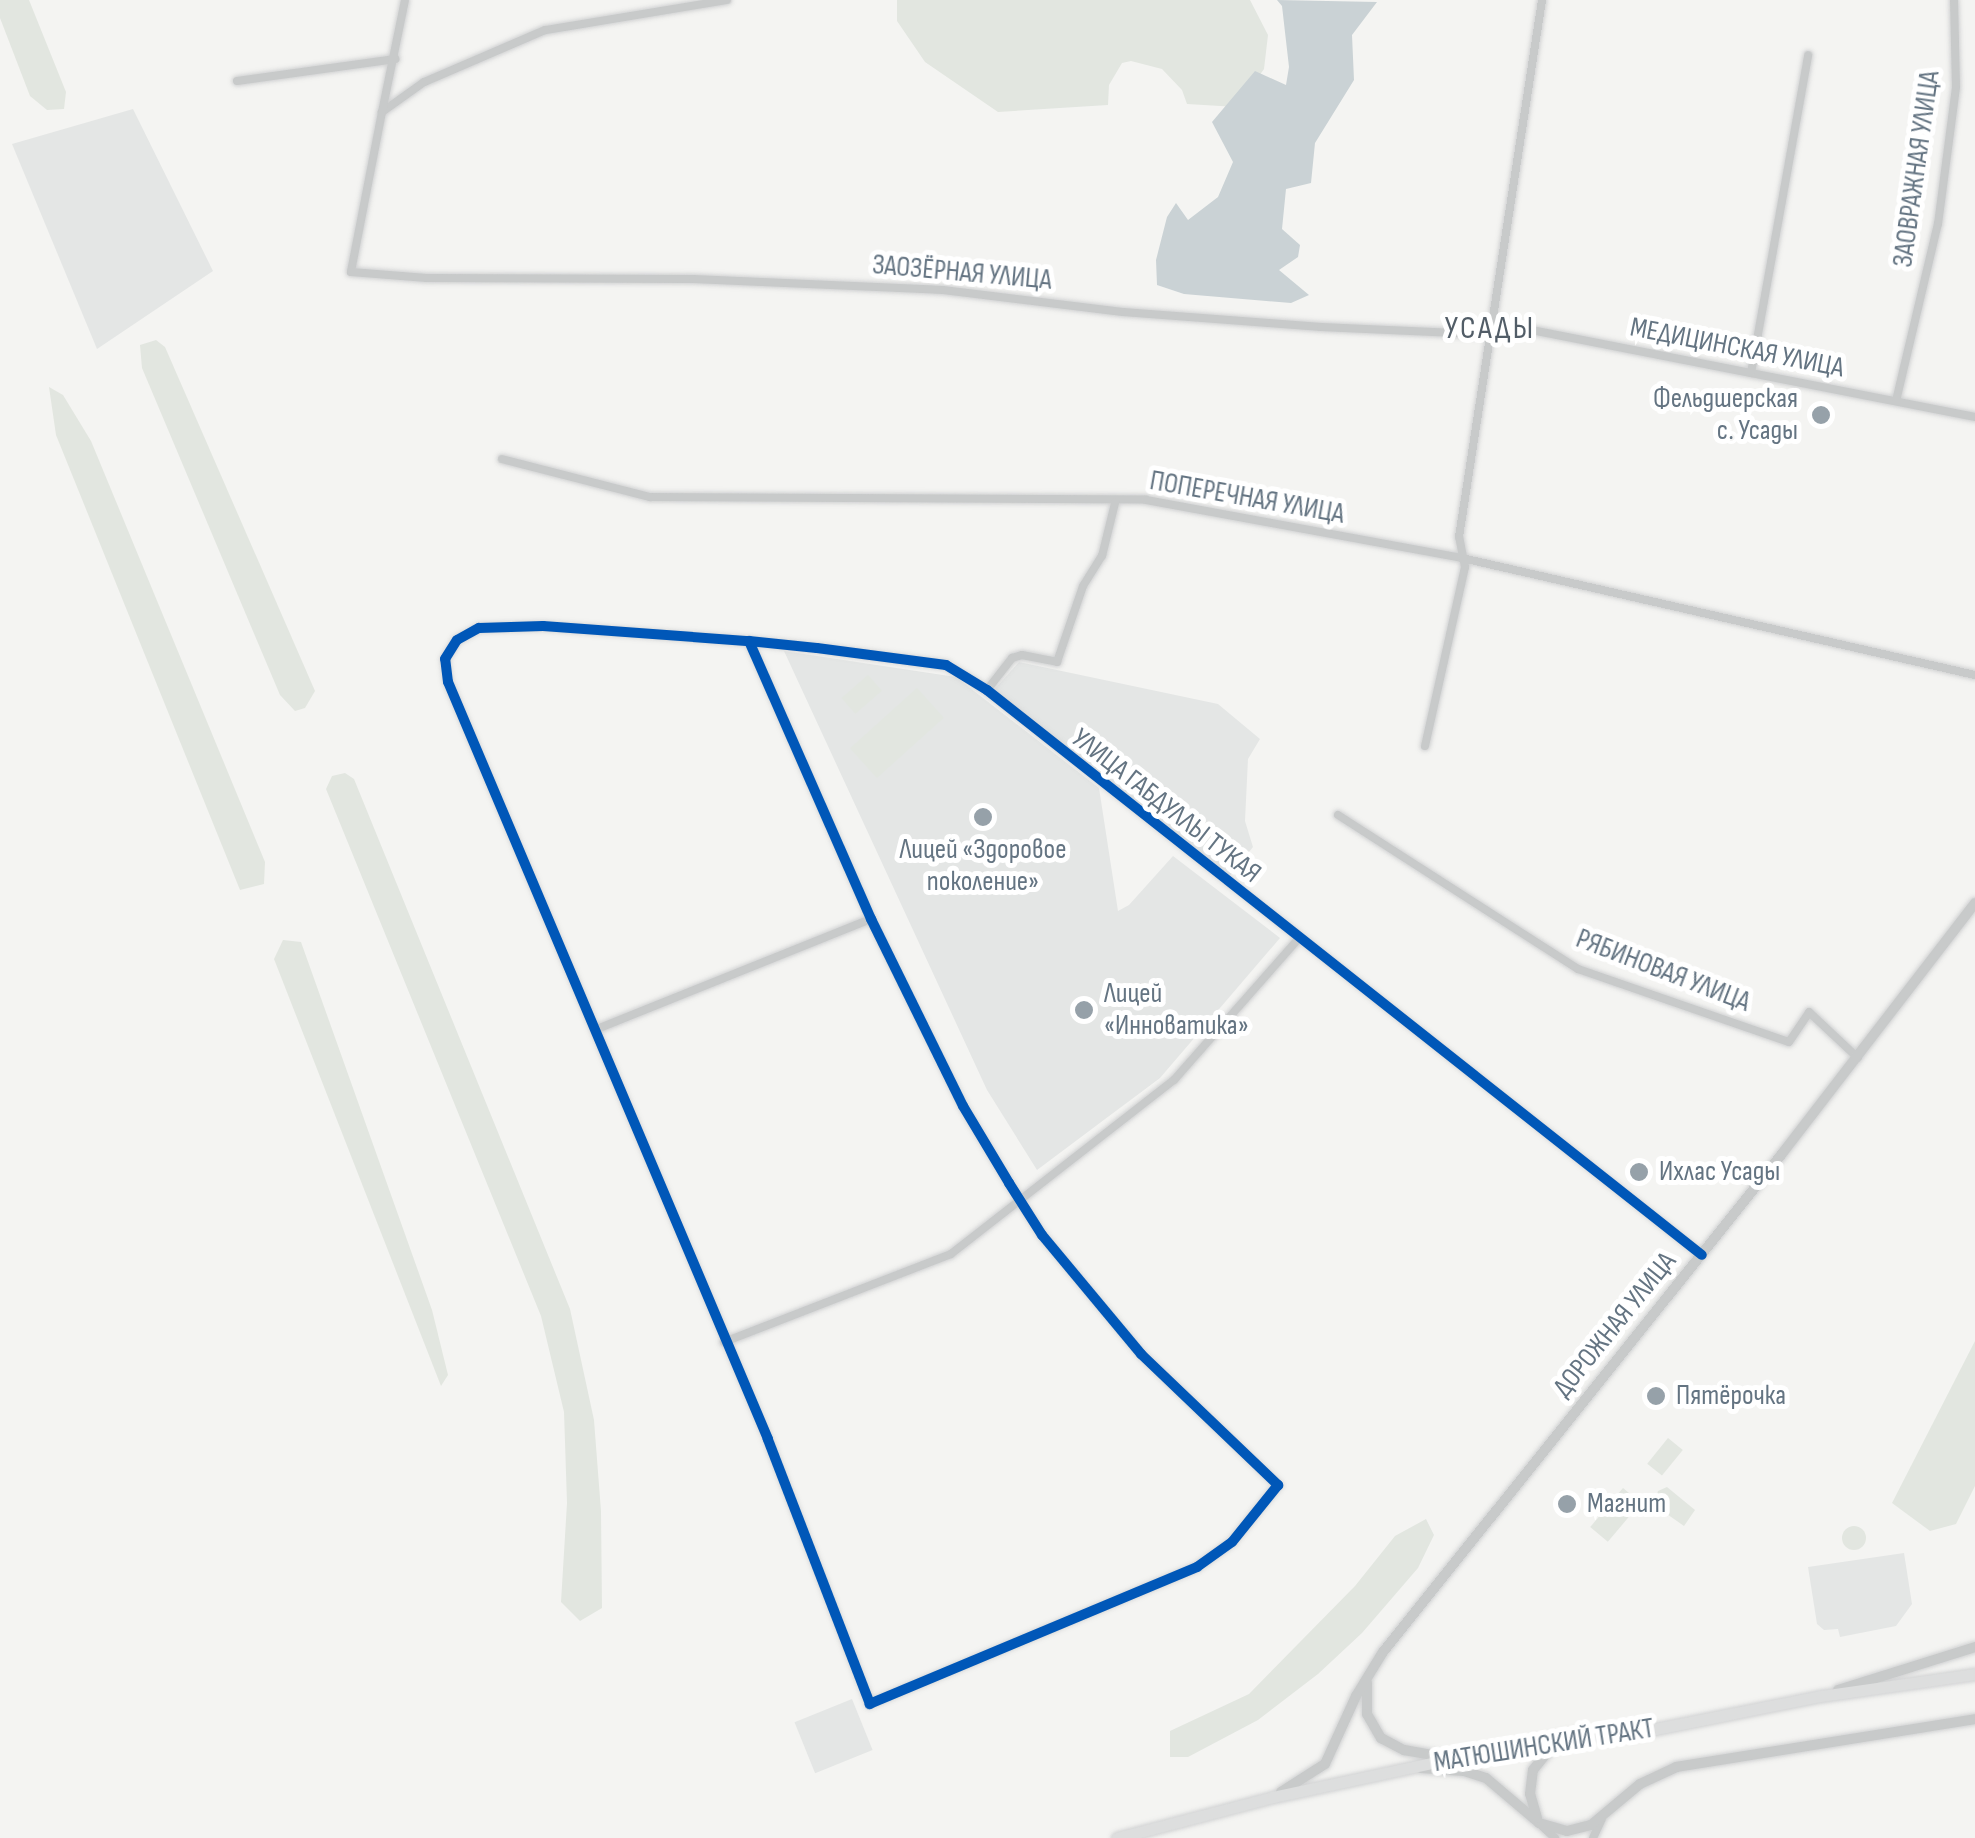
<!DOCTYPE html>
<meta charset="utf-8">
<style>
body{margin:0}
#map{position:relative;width:1975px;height:1838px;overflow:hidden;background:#f4f4f2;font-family:"Sofia Sans Condensed",sans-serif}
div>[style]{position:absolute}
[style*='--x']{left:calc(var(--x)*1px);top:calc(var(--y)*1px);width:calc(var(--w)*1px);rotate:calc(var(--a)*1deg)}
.built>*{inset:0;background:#e4e6e5;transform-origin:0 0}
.green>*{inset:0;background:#e2e6e0;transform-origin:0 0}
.round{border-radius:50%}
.water>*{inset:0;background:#cad2d5}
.roads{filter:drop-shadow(0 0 2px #d1d2d3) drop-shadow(0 0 2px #d1d2d3)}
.minor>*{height:8px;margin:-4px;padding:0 4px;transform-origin:4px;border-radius:4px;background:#c8caca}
.tertiary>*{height:10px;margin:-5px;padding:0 5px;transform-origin:5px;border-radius:5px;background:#c8caca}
.secondary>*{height:11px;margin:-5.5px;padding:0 5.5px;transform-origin:5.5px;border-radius:5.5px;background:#dddede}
.cycleway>*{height:10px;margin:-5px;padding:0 5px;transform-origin:5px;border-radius:5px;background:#0057b8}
.dots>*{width:28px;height:28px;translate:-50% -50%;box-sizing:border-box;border:5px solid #fff;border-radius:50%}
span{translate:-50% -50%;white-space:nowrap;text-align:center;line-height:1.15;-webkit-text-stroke:10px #fff;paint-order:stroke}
.street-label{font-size:28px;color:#647482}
.poi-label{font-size:28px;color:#647482}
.right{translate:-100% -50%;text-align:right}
.left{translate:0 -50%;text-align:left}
.quarter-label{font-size:32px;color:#525d67;letter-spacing:2.5px}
</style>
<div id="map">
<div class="built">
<i style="clip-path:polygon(133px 109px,213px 271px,97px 349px,12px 144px)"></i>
<i style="clip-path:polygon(784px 651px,956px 677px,1099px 788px,1118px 911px,1129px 905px,1173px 856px,1280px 938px,1160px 1078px,1037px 1170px,987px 1090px)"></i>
<i style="clip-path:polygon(1019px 662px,1218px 704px,1260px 739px,1248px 759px,1245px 821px,1253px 847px,1228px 878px,994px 690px)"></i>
<i style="clip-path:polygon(1904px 1553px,1912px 1604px,1896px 1626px,1840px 1637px,1838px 1629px,1824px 1630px,1817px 1624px,1808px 1567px)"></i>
<i style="left:852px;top:1699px;width:55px;height:62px;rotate:68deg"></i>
</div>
<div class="green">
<i style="clip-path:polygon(0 0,29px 0,66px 92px,64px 109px,47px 110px,30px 96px,0 18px)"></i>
<i style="clip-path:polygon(897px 0,1250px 0,1268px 35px,1264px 69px,1237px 107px,1187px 104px,1182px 90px,1162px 69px,1131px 61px,1122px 63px,1109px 85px,1108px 105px,998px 112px,925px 62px,897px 21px)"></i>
<i style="clip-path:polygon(156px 340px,165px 347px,315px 691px,305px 708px,295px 711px,280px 695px,142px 368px,140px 345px)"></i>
<i style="clip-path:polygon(49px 387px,63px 395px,91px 441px,265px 862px,264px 884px,240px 890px,56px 435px)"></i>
<i style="left:868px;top:675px;width:21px;height:35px;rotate:49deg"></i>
<i style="left:917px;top:688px;width:40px;height:90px;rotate:48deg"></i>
<i style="clip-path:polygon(345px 773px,354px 779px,570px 1309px,594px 1420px,601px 1511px,602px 1608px,580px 1621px,561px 1602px,567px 1503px,564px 1412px,541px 1316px,326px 789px,332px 776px)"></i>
<i style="clip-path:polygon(283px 940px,301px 942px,432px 1310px,448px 1375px,441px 1386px,274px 959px)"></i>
<i style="clip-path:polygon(1975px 1341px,1975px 1486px,1956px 1524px,1930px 1531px,1892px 1503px)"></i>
<i style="left:1668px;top:1438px;width:19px;height:33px;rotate:39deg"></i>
<i style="clip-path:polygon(1667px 1487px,1695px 1510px,1684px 1526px,1654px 1505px,1658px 1491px)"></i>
<i style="left:1623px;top:1488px;width:23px;height:51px;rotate:40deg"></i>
<i style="clip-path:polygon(1426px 1519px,1434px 1535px,1418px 1568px,1362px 1633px,1318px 1674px,1258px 1720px,1188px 1757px,1170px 1757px,1170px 1731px,1249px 1694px,1355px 1586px,1395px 1536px)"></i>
<i class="round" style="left:1842px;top:1526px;width:24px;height:24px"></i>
</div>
<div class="water">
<i style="clip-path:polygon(1277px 0,1377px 2px,1352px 35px,1354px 80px,1315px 143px,1311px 183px,1286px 189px,1282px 229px,1300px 245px,1298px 257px,1279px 270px,1309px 295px,1291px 303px,1184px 294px,1157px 285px,1156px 260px,1167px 217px,1176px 203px,1188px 220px,1218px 197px,1233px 162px,1212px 122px,1255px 71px,1286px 85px,1289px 67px,1282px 6px)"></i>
</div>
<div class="roads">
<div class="minor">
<i style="--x:727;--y:0;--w:184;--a:170.6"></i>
<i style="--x:545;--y:30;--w:132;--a:156.7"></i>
<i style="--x:424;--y:82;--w:52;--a:144.5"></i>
<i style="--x:382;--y:112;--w:163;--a:101"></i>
<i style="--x:351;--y:272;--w:76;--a:4.5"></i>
<i style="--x:427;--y:278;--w:266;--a:0.2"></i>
<i style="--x:693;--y:279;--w:250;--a:2.5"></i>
<i style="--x:943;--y:290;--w:181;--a:7"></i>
<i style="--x:1123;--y:312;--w:199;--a:4.3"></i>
<i style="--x:1321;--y:327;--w:159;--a:2.5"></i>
<i style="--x:1480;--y:334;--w:28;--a:-19"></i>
<i style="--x:1506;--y:325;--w:478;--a:11.1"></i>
<i style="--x:237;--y:81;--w:160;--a:-7.9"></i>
<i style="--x:382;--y:112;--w:114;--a:-78.4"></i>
<i style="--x:1751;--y:373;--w:323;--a:-79.8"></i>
<i style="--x:1896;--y:401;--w:182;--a:-76.7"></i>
<i style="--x:1938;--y:224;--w:138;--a:-82.5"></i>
<i style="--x:1956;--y:87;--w:87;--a:-91.3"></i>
<i style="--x:502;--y:459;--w:153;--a:14.4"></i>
<i style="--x:650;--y:497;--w:496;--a:0.3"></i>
<i style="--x:1146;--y:500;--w:321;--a:10.4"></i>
<i style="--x:1462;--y:558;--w:526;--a:12.85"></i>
<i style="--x:749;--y:641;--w:304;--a:66.3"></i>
<i style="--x:871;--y:919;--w:208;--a:63.8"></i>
<i style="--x:963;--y:1106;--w:90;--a:59.1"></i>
<i style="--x:1009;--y:1183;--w:62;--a:57.6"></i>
<i style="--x:1042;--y:1235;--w:155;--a:50.2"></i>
<i style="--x:1141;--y:1354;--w:190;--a:43.7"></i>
<i style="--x:1278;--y:1485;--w:73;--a:128.9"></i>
<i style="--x:1232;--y:1542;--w:43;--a:144.5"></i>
<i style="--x:1197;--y:1567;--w:355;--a:157.3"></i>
<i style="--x:870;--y:1704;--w:284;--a:-111.1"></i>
<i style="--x:768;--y:1439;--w:822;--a:-112.91"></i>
<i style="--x:448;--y:682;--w:23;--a:-97"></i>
<i style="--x:445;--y:659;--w:22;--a:-58"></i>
<i style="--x:457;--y:640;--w:25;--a:-29"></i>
<i style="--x:479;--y:628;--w:64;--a:-1.8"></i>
<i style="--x:543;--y:626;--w:207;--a:4.2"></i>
<i style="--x:749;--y:641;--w:68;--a:5.9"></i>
<i style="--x:817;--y:648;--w:130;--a:7.5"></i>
<i style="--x:946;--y:665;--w:48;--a:31.4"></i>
<i style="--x:987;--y:690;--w:911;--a:38.32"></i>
<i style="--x:987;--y:690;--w:41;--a:-52"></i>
<i style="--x:1012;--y:658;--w:10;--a:-17"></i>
<i style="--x:1022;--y:655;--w:36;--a:11"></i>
<i style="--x:1057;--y:662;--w:80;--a:-71.1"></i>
<i style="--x:1083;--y:586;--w:36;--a:-58"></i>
<i style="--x:1102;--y:556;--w:55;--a:-76.2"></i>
<i style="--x:1425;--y:746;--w:183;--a:-77.4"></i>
<i style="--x:1465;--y:567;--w:31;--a:-101"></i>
<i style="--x:1459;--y:537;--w:543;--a:-81.21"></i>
<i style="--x:1338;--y:815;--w:285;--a:32.7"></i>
<i style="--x:1578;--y:969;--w:223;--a:19.1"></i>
<i style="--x:1789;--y:1042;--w:36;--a:-56"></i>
<i style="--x:1809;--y:1012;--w:67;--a:43.2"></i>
<i style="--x:597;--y:1029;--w:295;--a:-21.9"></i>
<i style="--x:724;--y:1342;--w:243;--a:-21.2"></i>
<i style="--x:951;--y:1254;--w:283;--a:-38"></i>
<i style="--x:1174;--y:1080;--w:189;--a:-48.6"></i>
<i style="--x:1542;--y:1826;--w:18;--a:43"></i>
<i style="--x:1593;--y:1838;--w:21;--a:-65"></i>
</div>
<div class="tertiary">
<i style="--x:1367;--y:1683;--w:31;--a:90"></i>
<i style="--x:1367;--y:1714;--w:28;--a:60"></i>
<i style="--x:1381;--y:1738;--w:26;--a:28"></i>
<i style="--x:1404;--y:1750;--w:47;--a:9.9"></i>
<i style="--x:1838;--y:1690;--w:144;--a:-17.4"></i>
<i style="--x:1421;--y:1768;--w:43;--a:4"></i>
<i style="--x:1464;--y:1771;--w:23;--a:18"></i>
<i style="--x:1486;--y:1778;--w:70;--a:40.3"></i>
<i style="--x:1539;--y:1823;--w:29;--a:16"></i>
<i style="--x:1567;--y:1831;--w:25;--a:-14"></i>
<i style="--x:1591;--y:1825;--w:64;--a:-39.9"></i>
<i style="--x:1640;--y:1784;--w:40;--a:-25"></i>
<i style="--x:1676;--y:1767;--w:303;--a:-9.1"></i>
<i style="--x:1281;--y:1792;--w:52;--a:-32.5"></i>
<i style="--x:1325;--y:1764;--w:75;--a:-65.5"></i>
<i style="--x:1356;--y:1696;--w:52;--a:-58.5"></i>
<i style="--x:1383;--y:1652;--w:637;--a:-51.31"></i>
<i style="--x:1781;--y:1155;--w:318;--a:-52.4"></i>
<i style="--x:1537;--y:1818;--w:25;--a:-106"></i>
<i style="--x:1530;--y:1794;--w:24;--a:-83"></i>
<i style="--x:1533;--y:1770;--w:26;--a:-51"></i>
<i style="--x:1549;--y:1750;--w:28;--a:-27"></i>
</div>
<div class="secondary">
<i style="--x:1117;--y:1838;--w:161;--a:-14.7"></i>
<i style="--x:1273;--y:1797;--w:182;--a:-12.1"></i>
<i style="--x:1451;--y:1759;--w:130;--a:-11.1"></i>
<i style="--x:1579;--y:1734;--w:56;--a:-1"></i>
<i style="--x:1635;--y:1733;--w:190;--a:-11.3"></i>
<i style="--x:1821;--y:1696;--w:156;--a:-8.1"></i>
</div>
</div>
<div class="cycleway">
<i style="--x:749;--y:641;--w:304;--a:66.3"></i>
<i style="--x:871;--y:919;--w:208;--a:63.8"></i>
<i style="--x:963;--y:1106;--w:90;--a:59.1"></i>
<i style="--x:1009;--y:1183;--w:62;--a:57.6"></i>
<i style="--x:1042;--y:1235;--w:155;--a:50.2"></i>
<i style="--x:1141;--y:1354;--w:190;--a:43.7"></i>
<i style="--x:1278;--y:1485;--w:73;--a:128.9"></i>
<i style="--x:1232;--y:1542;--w:43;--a:144.5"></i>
<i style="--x:1197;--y:1567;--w:355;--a:157.3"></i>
<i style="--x:870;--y:1704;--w:284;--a:-111.1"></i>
<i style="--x:768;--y:1439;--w:822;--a:-112.91"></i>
<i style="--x:448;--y:682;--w:23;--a:-97"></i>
<i style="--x:445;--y:659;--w:22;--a:-58"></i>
<i style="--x:457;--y:640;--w:25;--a:-29"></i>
<i style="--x:479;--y:628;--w:64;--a:-1.8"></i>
<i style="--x:543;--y:626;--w:207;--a:4.2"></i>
<i style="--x:749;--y:641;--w:68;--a:5.9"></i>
<i style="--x:817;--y:648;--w:130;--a:7.5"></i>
<i style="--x:946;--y:665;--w:48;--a:31.4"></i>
<i style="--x:987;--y:690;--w:911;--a:38.32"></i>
</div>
<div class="dots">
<i style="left:1821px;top:415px;background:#96a1a9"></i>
<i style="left:983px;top:817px;background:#96a1a9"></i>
<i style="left:1084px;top:1010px;background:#96a1a9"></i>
<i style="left:1639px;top:1172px;background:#96a1a9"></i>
<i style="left:1656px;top:1396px;background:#96a1a9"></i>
<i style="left:1567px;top:1504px;background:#96a1a9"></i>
</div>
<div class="street-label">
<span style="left:1917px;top:169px;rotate:-82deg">ЗАОВРАЖНАЯ УЛИЦА</span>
<span style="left:962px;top:273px;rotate:5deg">ЗАОЗЁРНАЯ УЛИЦА</span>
<span style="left:1737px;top:348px;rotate:11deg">МЕДИЦИНСКАЯ УЛИЦА</span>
<span style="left:1247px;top:498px;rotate:10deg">ПОПЕРЕЧНАЯ УЛИЦА</span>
<span style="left:1166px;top:806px;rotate:38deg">УЛИЦА ГАБДУЛЛЫ ТУКАЯ</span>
<span style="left:1663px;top:971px;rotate:21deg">РЯБИНОВАЯ УЛИЦА</span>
<span style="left:1615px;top:1325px;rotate:-51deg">ДОРОЖНАЯ УЛИЦА</span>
<span style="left:1544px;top:1746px;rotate:-9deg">МАТЮШИНСКИЙ ТРАКТ</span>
</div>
<div class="poi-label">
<span class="right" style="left:1798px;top:415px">Фельдшерская<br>с. Усады</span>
<span style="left:983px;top:866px">Лицей «Здоровое<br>поколение»</span>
<span class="left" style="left:1104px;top:1010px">Лицей<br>«Инноватика»</span>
<span class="left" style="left:1659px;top:1172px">Ихлас Усады</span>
<span class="left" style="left:1676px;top:1396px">Пятёрочка</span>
<span class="left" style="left:1587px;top:1504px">Магнит</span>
</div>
<div class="quarter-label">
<span style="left:1490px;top:329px">УСАДЫ</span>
</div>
</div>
